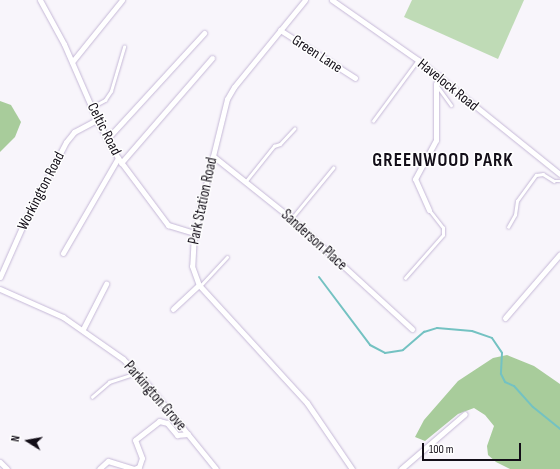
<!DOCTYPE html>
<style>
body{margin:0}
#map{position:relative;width:560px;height:469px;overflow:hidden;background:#f8f5fb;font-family:"Sofia Sans Condensed",sans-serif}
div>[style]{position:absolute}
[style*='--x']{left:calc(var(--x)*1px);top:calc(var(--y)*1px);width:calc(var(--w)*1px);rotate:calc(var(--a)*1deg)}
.green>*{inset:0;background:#bfdbb6}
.forest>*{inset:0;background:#a8cc9b}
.stream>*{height:2px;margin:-1px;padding:0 1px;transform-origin:1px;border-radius:1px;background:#74c2c2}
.roads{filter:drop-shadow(0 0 1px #c5b8d7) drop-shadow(0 0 1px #c5b8d7)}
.service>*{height:2.5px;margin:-1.25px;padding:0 1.25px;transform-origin:1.25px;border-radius:1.25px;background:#fff}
.minor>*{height:5px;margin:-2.5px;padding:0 2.5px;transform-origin:2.5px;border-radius:2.5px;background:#fff}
span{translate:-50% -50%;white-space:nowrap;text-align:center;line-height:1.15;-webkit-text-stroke:3px #fff;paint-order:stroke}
.street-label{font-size:15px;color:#130e18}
.district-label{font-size:19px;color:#130e18;font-weight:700;letter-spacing:1px}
.north{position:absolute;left:8px;top:421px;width:40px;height:40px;-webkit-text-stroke:3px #fff;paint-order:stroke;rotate:281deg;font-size:11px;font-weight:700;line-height:16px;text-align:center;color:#130e18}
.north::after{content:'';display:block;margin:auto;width:14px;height:18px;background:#130e18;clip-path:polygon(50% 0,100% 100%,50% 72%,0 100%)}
.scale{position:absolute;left:422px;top:443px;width:99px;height:18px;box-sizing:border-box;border:2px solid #130e18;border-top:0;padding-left:5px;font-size:12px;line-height:14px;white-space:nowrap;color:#130e18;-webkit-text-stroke:3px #fff;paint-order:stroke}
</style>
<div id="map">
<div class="green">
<i style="clip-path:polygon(412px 0,524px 0,498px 59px,404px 17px)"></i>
</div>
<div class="forest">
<i style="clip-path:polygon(0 101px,11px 105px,21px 122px,15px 137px,0 152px)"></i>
<i style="clip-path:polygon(507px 355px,534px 366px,560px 384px,560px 469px,510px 469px,496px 462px,488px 455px,487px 446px,494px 426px,485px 415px,474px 408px,458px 414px,425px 441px,415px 437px,424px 420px,458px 381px,493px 358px)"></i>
</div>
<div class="stream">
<i style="--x:319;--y:277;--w:85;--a:53.1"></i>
<i style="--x:370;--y:345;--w:17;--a:28"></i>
<i style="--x:385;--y:353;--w:18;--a:-9"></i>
<i style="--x:403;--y:350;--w:28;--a:-41"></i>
<i style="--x:424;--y:332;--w:14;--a:-17"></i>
<i style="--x:437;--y:328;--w:35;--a:5"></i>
<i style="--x:472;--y:331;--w:21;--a:19"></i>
<i style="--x:492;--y:338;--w:18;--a:56"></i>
<i style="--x:502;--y:353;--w:21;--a:93"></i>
<i style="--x:501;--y:374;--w:9;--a:63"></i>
<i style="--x:505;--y:382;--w:10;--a:24"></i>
<i style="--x:514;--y:386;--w:28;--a:48"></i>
<i style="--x:533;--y:407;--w:35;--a:39"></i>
</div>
<div class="roads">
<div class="service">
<i style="--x:436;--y:84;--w:26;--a:54"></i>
<i style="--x:92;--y:107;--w:15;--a:-28"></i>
<i style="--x:105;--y:100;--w:11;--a:-56"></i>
<i style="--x:111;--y:91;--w:46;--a:-73.5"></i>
<i style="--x:373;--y:121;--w:76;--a:-53.6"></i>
<i style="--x:246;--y:181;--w:45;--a:-51.3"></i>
<i style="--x:274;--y:146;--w:6;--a:-18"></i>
<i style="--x:280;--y:144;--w:21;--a:-47"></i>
<i style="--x:292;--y:218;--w:65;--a:-50.6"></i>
<i style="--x:508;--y:227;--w:14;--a:-60"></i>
<i style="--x:515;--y:215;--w:14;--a:-82"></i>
<i style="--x:517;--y:201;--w:32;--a:-54"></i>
<i style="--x:536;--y:175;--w:7;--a:-8"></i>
<i style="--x:543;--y:174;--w:13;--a:32"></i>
<i style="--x:554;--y:181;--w:6;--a:0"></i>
<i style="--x:405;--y:278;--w:57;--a:-48.5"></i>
<i style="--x:443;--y:235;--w:7;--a:-90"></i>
<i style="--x:443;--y:228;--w:23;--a:-128"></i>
<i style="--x:201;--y:285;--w:38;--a:-47"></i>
<i style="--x:92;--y:397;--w:23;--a:-41"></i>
<i style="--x:109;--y:382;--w:29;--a:-18"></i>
</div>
<div class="minor">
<i style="--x:40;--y:0;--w:50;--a:61.4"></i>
<i style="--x:64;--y:44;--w:83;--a:66.5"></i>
<i style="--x:97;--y:120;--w:43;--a:61.1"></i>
<i style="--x:118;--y:158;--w:84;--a:53.3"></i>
<i style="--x:168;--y:225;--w:27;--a:17"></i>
<i style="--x:305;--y:0;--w:112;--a:129.2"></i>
<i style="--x:234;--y:87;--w:14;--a:120"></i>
<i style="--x:227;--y:99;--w:138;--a:103.8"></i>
<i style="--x:194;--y:233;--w:33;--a:93"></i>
<i style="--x:192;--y:266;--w:20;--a:70"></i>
<i style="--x:199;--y:285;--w:160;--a:47.5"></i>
<i style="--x:307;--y:403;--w:80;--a:55.7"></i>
<i style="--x:332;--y:0;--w:105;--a:34.9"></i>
<i style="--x:418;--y:60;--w:182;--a:38.8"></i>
<i style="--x:280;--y:30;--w:89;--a:32.6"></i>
<i style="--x:72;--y:62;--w:80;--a:-51.1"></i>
<i style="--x:107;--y:139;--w:144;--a:-47.5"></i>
<i style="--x:213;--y:156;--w:101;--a:38.6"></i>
<i style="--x:292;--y:219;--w:163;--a:42.5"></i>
<i style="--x:121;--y:163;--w:139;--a:-49.1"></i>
<i style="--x:429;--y:210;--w:34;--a:-114"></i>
<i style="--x:415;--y:179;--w:44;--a:-61.7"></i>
<i style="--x:436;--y:140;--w:56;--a:-90"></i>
<i style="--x:436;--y:84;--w:9;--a:-69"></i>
<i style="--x:63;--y:253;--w:110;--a:-59.9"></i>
<i style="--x:0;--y:277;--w:57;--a:-66.1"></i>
<i style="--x:23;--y:225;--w:93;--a:-62.6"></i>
<i style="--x:66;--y:142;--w:13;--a:-51"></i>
<i style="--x:74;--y:132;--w:26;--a:-28"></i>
<i style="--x:0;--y:289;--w:69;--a:24"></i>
<i style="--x:63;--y:317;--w:73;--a:35"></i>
<i style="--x:123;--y:359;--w:36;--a:46"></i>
<i style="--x:148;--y:385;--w:108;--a:51"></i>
<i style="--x:173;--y:309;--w:35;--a:-43"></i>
<i style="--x:505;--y:318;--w:84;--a:-49.3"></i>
<i style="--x:83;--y:329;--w:51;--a:-62.9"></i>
<i style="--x:0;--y:462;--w:10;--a:45"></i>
<i style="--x:99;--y:469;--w:12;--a:-42"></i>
<i style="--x:108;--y:461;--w:27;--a:17"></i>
<i style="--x:134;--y:469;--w:5;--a:-22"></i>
<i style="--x:139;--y:467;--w:9;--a:-72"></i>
<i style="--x:142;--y:458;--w:19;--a:-111"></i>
<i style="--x:135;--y:440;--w:31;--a:-38"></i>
<i style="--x:159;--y:421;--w:8;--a:14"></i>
<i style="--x:167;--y:423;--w:16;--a:50"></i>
<i style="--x:177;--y:435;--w:11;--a:-5"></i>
<i style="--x:401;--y:469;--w:84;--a:-40.7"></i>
</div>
</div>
<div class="street-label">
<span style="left:317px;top:54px;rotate:33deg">Green Lane</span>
<span style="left:448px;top:85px;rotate:39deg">Havelock Road</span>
<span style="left:104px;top:129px;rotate:63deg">Celtic Road</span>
<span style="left:41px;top:191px;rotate:-63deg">Workington Road</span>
<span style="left:203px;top:201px;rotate:-78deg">Park Station Road</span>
<span style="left:314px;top:240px;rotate:42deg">Sanderson Place</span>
<span style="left:155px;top:396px;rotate:49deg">Parkington Grove</span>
</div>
<div class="district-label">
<span style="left:443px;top:161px">GREENWOOD PARK</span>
</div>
<div class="north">N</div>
<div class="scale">100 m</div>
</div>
